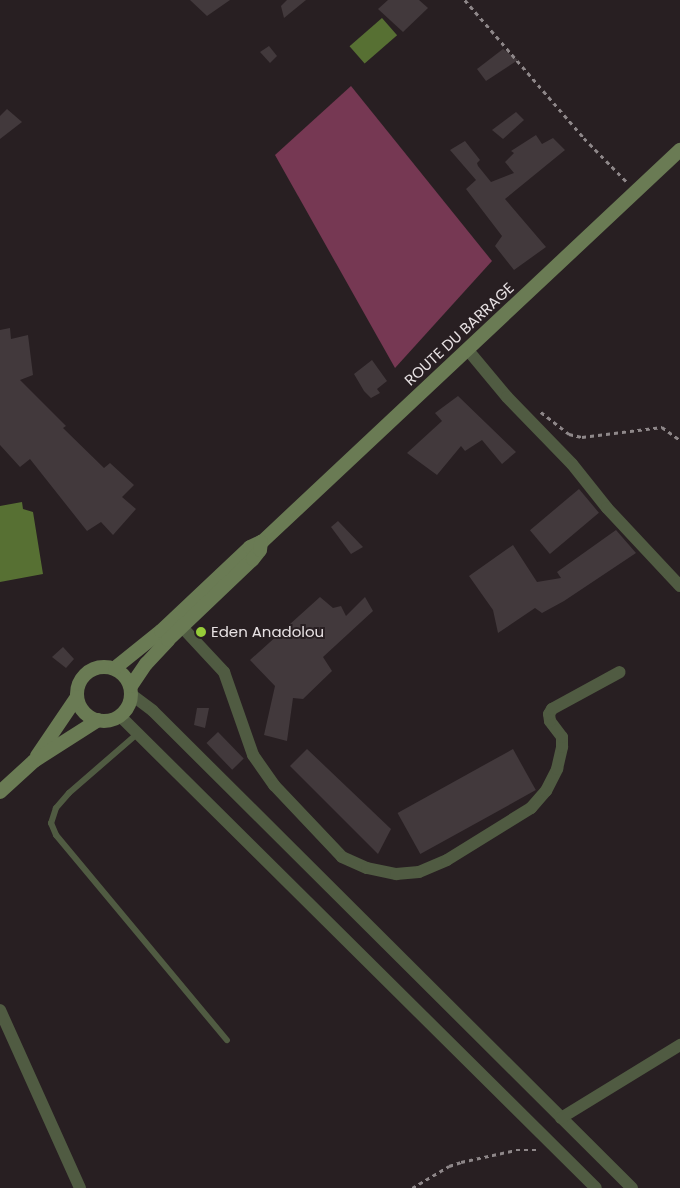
<!DOCTYPE html>
<style>
body{margin:0}
#map{position:relative;width:680px;height:1188px;overflow:hidden;background:#281f22;font-family:Poppins,sans-serif}
div>[style]{position:absolute}
[style*='--x']{left:calc(var(--x)*1px);top:calc(var(--y)*1px);width:calc(var(--w)*1px);rotate:calc(var(--a)*1deg)}
.forest>*{inset:0;background:#763853}
.water>*{inset:0;background:#577033;transform-origin:0 0}
.building>*{inset:0;background:#42393c;transform-origin:0 0}
.path>*{height:2.5px;margin-top:-1.25px;transform-origin:0;background:repeating-linear-gradient(90deg,#8e8789 0 4px,transparent 0 8px)}
.service>*{height:6px;margin:-3px;padding:0 3px;transform-origin:3px;border-radius:3px;background:#505b42}
.minor>*{height:12px;margin:-6px;padding:0 6px;transform-origin:6px;border-radius:6px;background:#505b42}
.secondary>*{height:14px;margin:-7px;padding:0 7px;transform-origin:7px;border-radius:7px;background:#6a7b54}
.secondary>.ring{margin:-7px;padding:0;box-sizing:content-box;background:none;border:14px solid #6a7b54;border-radius:50%}
.dots>*{width:14px;height:14px;translate:-50% -50%;box-sizing:border-box;border:2px solid #281f22;border-radius:50%}
span{translate:-50% -50%;white-space:nowrap;text-align:center;line-height:1.15;-webkit-text-stroke:4px #281f22;paint-order:stroke}
.street-label{font-size:15px;color:#e7e1e3}
.poi-label{font-size:15px;color:#e7e1e3}
.left{translate:0 -50%;text-align:left}
</style>
<div id="map">
<div class="forest">
<i style="clip-path:polygon(351px 86px,492px 261px,395px 368px,275px 155px)"></i>
</div>
<div class="water">
<i style="left:382px;top:18px;width:23px;height:43px;rotate:49deg"></i>
<i style="clip-path:polygon(22px 502px,23px 509px,33px 512px,43px 574px,0 582px,0 506px)"></i>
</div>
<div class="building">
<i style="clip-path:polygon(190px 0,230px 0,207px 16px)"></i>
<i style="clip-path:polygon(287px 0,306px 0,284px 18px,281px 6px)"></i>
<i style="clip-path:polygon(388px 0,419px 0,428px 8px,403px 32px,378px 9px)"></i>
<i style="clip-path:polygon(269px 46px,277px 56px,270px 63px,260px 52px)"></i>
<i style="clip-path:polygon(503px 49px,518px 60px,486px 81px,477px 69px)"></i>
<i style="clip-path:polygon(7px 109px,22px 122px,0 139px,0 116px)"></i>
<i style="clip-path:polygon(516px 112px,524px 120px,503px 139px,492px 130px)"></i>
<i style="clip-path:polygon(536px 135px,542px 144px,553px 138px,565px 150px,505px 199px,546px 247px,514px 270px,495px 246px,502px 236px,466px 189px,476px 180px,450px 150px,465px 141px,480px 160px,477px 163px,478px 166px,491px 182px,514px 173px,505px 162px,514px 153px,511px 151px)"></i>
<i style="clip-path:polygon(10px 328px,11px 339px,28px 335px,33px 375px,20px 380px,66px 426px,63px 428px,104px 468px,110px 463px,134px 485px,122px 497px,136px 509px,113px 535px,101px 522px,87px 531px,30px 459px,20px 467px,0 445px,0 330px)"></i>
<i style="clip-path:polygon(372px 360px,387px 381px,377px 389px,380px 393px,371px 398px,364px 391px,354px 374px)"></i>
<i style="clip-path:polygon(458px 396px,516px 452px,502px 464px,482px 440px,465px 451px,461px 446px,437px 475px,407px 453px,442px 421px,435px 413px)"></i>
<i style="left:579px;top:489px;width:31px;height:64px;rotate:50deg"></i>
<i style="clip-path:polygon(338px 521px,363px 547px,351px 554px,331px 527px)"></i>
<i style="clip-path:polygon(616px 530px,636px 553px,564px 601px,542px 613px,535px 608px,498px 633px,493px 610px,469px 576px,513px 545px,537px 582px,561px 578px,557px 572px)"></i>
<i style="clip-path:polygon(320px 597px,333px 608px,341px 606px,346px 616px,365px 597px,373px 611px,323px 657px,332px 671px,303px 699px,293px 698px,287px 741px,264px 735px,275px 686px,250px 660px)"></i>
<i style="clip-path:polygon(63px 647px,74px 659px,66px 668px,52px 657px)"></i>
<i style="clip-path:polygon(197px 708px,209px 708px,205px 728px,194px 725px)"></i>
<i style="left:218px;top:732px;width:37px;height:16px;rotate:46deg"></i>
<i style="clip-path:polygon(307px 749px,391px 829px,378px 854px,290px 766px)"></i>
<i style="left:513px;top:749px;width:47px;height:132px;rotate:61deg"></i>
</div>
<div class="path">
<i style="--x:465;--y:0;--w:182;--a:49.2"></i>
<i style="--x:584;--y:138;--w:62;--a:45.7"></i>
<i style="--x:541;--y:412;--w:36;--a:38"></i>
<i style="--x:569;--y:434;--w:13;--a:13"></i>
<i style="--x:582;--y:437;--w:81;--a:-7.1"></i>
<i style="--x:662;--y:427;--w:22;--a:36"></i>
<i style="--x:412;--y:1188;--w:43;--a:-30.7"></i>
<i style="--x:449;--y:1166;--w:13;--a:-18"></i>
<i style="--x:461;--y:1162;--w:56;--a:-12.3"></i>
<i style="--x:516;--y:1150;--w:24;--a:0"></i>
</div>
<div class="service">
<i style="--x:137;--y:734;--w:90;--a:139.1"></i>
<i style="--x:69;--y:793;--w:20;--a:131"></i>
<i style="--x:56;--y:808;--w:16;--a:108"></i>
<i style="--x:51;--y:823;--w:13;--a:67"></i>
<i style="--x:56;--y:835;--w:267;--a:50.2"></i>
</div>
<div class="minor">
<i style="--x:467;--y:349;--w:62;--a:50.2"></i>
<i style="--x:507;--y:397;--w:93;--a:45.9"></i>
<i style="--x:572;--y:464;--w:56;--a:51.5"></i>
<i style="--x:607;--y:508;--w:107;--a:46.9"></i>
<i style="--x:182;--y:627;--w:62;--a:47"></i>
<i style="--x:224;--y:672;--w:88;--a:70.7"></i>
<i style="--x:253;--y:755;--w:37;--a:55"></i>
<i style="--x:274;--y:785;--w:99;--a:46.6"></i>
<i style="--x:342;--y:857;--w:27;--a:24"></i>
<i style="--x:367;--y:868;--w:30;--a:12"></i>
<i style="--x:396;--y:874;--w:23;--a:-5"></i>
<i style="--x:419;--y:872;--w:30;--a:-23"></i>
<i style="--x:447;--y:860;--w:99;--a:-31.8"></i>
<i style="--x:531;--y:808;--w:23;--a:-49"></i>
<i style="--x:546;--y:791;--w:25;--a:-63"></i>
<i style="--x:557;--y:769;--w:23;--a:-77"></i>
<i style="--x:562;--y:747;--w:10;--a:-90"></i>
<i style="--x:562;--y:737;--w:20;--a:-127"></i>
<i style="--x:550;--y:721;--w:7;--a:-98"></i>
<i style="--x:549;--y:714;--w:6;--a:-59"></i>
<i style="--x:552;--y:709;--w:77;--a:-28.6"></i>
<i style="--x:132;--y:695;--w:26;--a:37"></i>
<i style="--x:153;--y:711;--w:676;--a:44.88"></i>
<i style="--x:120;--y:716;--w:670;--a:44.76"></i>
<i style="--x:0;--y:1010;--w:195;--a:65.8"></i>
<i style="--x:561;--y:1118;--w:140;--a:-31.5"></i>
</div>
<div class="secondary">
<i class="ring" style="left:77px;top:667px;width:40px;height:40px"></i>
<i style="--x:115;--y:668;--w:59;--a:-38.8"></i>
<i style="--x:161;--y:631;--w:122;--a:-43.3"></i>
<i style="--x:250;--y:547;--w:14;--a:-25"></i>
<i style="--x:263;--y:541;--w:572;--a:-43.16"></i>
<i style="--x:131;--y:686;--w:27;--a:-56"></i>
<i style="--x:146;--y:664;--w:33;--a:-47"></i>
<i style="--x:168;--y:640;--w:117;--a:-43.6"></i>
<i style="--x:253;--y:559;--w:11;--a:-52"></i>
<i style="--x:260;--y:550;--w:8;--a:-83"></i>
<i style="--x:37;--y:756;--w:71;--a:-55.9"></i>
<i style="--x:0;--y:792;--w:46;--a:-42.4"></i>
<i style="--x:34;--y:761;--w:76;--a:-32.6"></i>
</div>
<div class="dots">
<i style="left:201px;top:632px;background:#96cc39"></i>
</div>
<div class="street-label">
<span style="left:459px;top:334px;rotate:-43deg">ROUTE DU BARRAGE</span>
</div>
<div class="poi-label">
<span class="left" style="left:211px;top:632px">Eden Anadolou</span>
</div>
</div>
